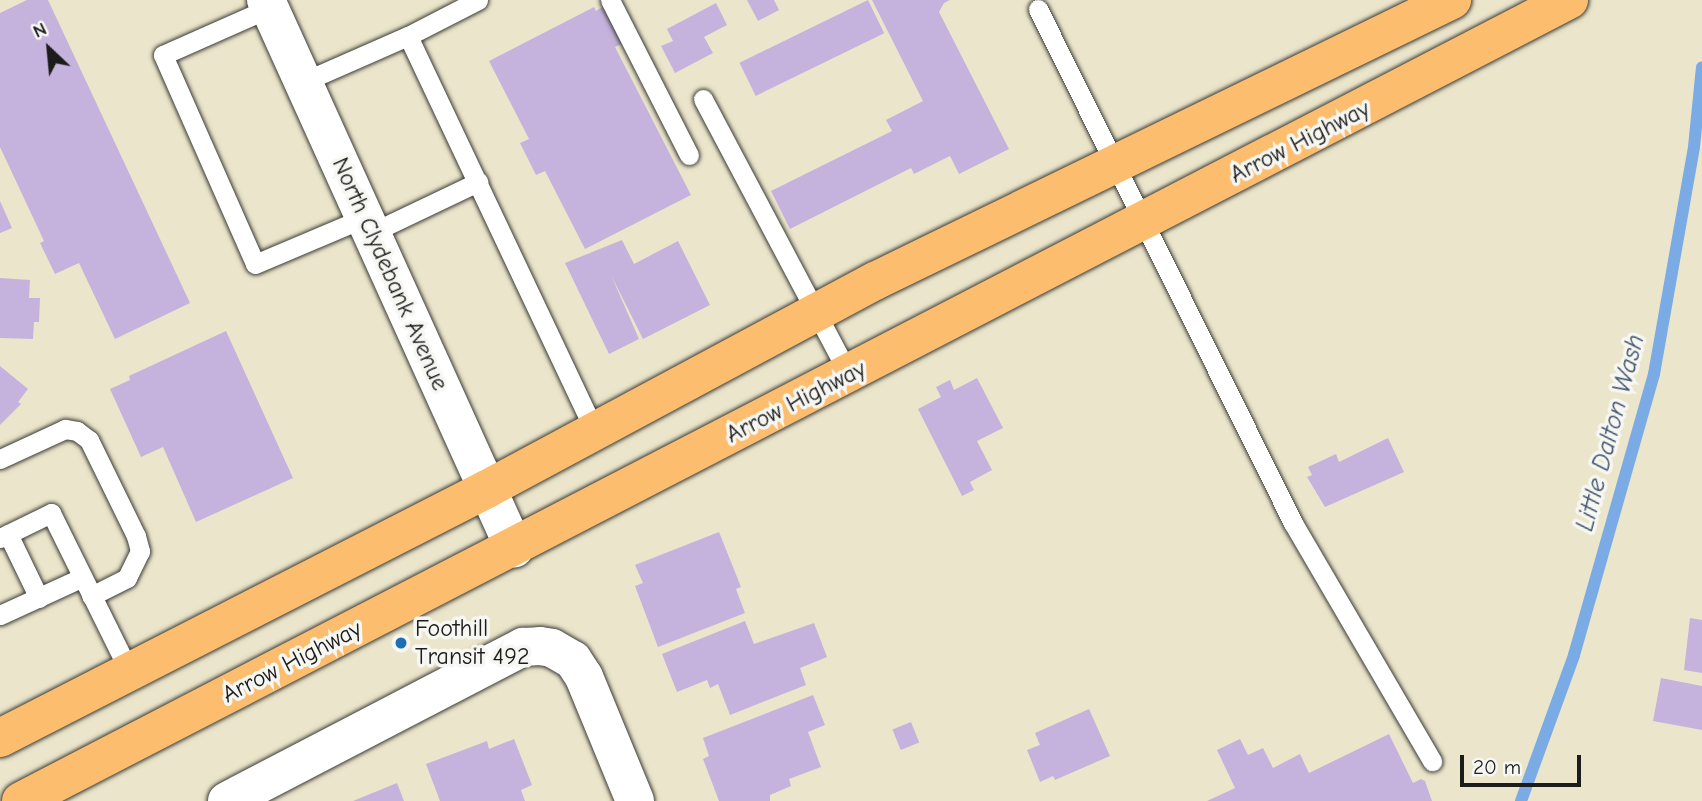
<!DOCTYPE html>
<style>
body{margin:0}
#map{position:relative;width:1702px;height:801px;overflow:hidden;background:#ebe6cb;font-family:"Comic Neue",sans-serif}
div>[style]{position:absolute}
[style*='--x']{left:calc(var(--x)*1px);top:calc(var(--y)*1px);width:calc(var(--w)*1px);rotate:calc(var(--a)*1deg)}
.stream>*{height:12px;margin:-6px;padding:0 6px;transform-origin:6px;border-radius:6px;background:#7aabe5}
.building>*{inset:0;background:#c5b3dd;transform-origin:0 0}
.roads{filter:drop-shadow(0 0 2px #3b3a36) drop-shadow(0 0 2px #3b3a36)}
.service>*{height:19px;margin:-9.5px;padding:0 9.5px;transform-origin:9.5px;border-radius:9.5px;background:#fff}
.minor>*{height:38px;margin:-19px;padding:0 19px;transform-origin:19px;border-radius:19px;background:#fff}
.primary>*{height:38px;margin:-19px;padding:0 19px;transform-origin:19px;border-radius:19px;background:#fcbd6f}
.dots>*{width:19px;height:19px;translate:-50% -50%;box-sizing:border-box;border:4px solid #f6f6f2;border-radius:50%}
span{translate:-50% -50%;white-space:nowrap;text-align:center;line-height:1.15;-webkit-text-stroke:7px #f6f6f2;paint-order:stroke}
.street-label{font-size:24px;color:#1c1c1c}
.poi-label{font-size:24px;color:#1c1c1c}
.left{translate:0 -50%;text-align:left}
.water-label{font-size:26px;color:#42556c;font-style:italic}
.north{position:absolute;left:14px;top:14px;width:70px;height:70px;-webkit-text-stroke:5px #f6f6f2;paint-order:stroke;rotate:334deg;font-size:19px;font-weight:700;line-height:28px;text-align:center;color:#1c1c1c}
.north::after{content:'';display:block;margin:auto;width:24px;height:32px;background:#1c1c1c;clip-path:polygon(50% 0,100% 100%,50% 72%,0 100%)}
.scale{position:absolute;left:1460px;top:755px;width:121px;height:32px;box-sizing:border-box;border:4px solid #1c1c1c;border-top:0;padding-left:9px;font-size:21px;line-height:24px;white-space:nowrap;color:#1c1c1c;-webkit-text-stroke:5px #f6f6f2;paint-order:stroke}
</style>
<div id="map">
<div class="stream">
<i style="--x:1521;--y:801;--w:155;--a:-70"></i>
<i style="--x:1574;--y:655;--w:292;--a:-74.1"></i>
<i style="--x:1654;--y:374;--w:230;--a:-80"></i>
<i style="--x:1694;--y:147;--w:80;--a:-84.3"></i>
</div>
<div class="building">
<i style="clip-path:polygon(27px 0,48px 0,190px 303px,115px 339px,79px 263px,55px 274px,40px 243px,44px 241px,0 147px,0 13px)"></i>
<i style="clip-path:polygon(747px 0,774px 0,779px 10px,758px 21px)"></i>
<i style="left:868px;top:0;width:37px;height:143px;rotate:64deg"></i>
<i style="clip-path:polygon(872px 0,950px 0,944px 3px,939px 12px,1009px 149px,959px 174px,950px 156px,914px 174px,911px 168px,790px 229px,771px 191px,892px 131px,886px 120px,923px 101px)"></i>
<i style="clip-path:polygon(716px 3px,727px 25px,704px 37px,713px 53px,675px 73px,661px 46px,673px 41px,667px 29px)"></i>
<i style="clip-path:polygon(604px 6px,624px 43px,615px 47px,691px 195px,585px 249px,545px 171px,536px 175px,520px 143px,529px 139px,489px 61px,594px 7px,596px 11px)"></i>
<i style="clip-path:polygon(0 201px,12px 228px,0 233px)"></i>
<i style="clip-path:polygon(622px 240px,634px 264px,678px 241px,710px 305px,643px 339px,611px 275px,639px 339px,609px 354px,565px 263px)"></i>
<i style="clip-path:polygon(0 278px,30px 280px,29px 298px,40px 298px,39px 322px,34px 322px,33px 339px,0 338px)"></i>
<i style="clip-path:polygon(226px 331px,293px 478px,196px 522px,163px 447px,141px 457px,110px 389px,130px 380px,129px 376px)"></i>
<i style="clip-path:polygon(0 366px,28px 389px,18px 402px,21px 404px,0 425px)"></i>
<i style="clip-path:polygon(977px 378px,1003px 428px,977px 441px,992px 470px,970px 482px,974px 490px,962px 496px,918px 409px,941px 397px,936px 387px,950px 380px,954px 390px)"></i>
<i style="clip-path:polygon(1388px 438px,1404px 472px,1325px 507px,1307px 477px,1312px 475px,1308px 467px,1336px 454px,1339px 462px)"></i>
<i style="clip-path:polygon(719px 532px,741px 587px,736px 589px,745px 613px,658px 647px,635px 586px,643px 583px,635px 565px)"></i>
<i style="clip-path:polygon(1690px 618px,1702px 620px,1702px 673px,1684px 670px)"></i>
<i style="clip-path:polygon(745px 621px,754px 644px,814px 623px,827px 657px,800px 668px,806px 685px,730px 715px,718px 684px,710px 688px,707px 680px,677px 692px,662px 654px)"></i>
<i style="clip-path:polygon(1661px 678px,1702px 686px,1702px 730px,1653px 721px)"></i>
<i style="clip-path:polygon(813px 695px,825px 725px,808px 732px,821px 767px,789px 779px,791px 786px,770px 795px,770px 801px,719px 801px,703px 759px,709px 756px,703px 738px)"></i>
<i style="clip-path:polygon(1089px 709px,1110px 756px,1055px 780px,1053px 776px,1040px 782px,1027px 750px,1040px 745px,1035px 733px)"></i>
<i style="left:911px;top:722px;width:22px;height:20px;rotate:68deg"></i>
<i style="clip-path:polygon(1389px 734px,1413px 783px,1421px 779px,1425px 781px,1432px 801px,1207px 801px,1235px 788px,1217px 750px,1240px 739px,1248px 755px,1263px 748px,1273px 768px,1300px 754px,1309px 773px)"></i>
<i style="clip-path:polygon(514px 739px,532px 785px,521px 790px,525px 801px,440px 801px,426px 764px,487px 741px,489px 749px)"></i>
<i style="clip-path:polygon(397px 783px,404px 801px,353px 801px)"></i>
</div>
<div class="roads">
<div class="service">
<i style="--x:478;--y:0;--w:79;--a:152.8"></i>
<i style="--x:408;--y:36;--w:437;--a:64.7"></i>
<i style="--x:610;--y:0;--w:174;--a:63"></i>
<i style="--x:269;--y:8;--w:116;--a:156.1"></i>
<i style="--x:163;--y:55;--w:228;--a:66.2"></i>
<i style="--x:255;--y:264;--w:118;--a:-22.9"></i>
<i style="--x:1038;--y:9;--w:574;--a:63.61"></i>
<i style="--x:1293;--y:523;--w:276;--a:59.7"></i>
<i style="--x:303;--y:82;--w:115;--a:-23.7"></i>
<i style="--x:703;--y:99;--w:312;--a:62.1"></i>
<i style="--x:371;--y:233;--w:119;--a:-25.5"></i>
<i style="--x:0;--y:459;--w:72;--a:-24.8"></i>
<i style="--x:65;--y:429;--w:12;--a:9"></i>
<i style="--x:77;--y:431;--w:15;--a:37"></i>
<i style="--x:89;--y:440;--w:107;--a:63.9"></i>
<i style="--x:136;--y:536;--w:16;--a:75"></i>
<i style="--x:140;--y:551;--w:30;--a:116"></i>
<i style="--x:127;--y:578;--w:40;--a:153.4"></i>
<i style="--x:8;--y:534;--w:71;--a:64.2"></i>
<i style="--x:0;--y:538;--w:57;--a:-26.1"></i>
<i style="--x:51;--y:513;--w:176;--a:63.7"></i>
<i style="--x:0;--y:615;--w:91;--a:-24.6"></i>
</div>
<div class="minor">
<i style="--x:266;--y:0;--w:602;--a:65.65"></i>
<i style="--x:227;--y:801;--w:334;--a:-27.5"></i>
<i style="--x:523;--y:647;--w:17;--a:-3"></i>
<i style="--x:540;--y:646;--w:12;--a:9"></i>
<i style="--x:552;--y:648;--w:24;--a:30"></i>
<i style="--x:573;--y:660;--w:20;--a:57"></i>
<i style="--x:584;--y:677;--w:134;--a:67.6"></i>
</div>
<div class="primary">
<i style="--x:0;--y:738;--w:547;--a:-27.08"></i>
<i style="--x:487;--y:489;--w:440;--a:-28.2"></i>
<i style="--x:875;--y:281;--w:642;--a:-25.97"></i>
<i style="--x:21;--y:801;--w:1743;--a:-27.36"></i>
</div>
</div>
<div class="dots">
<i style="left:401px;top:643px;background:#1f6fb2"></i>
</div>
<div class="street-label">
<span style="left:1300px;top:142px;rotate:-27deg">Arrow Highway</span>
<span style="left:390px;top:274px;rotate:66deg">North Clydebank Avenue</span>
<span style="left:796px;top:402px;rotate:-27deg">Arrow Highway</span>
<span style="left:292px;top:662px;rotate:-27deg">Arrow Highway</span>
</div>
<div class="poi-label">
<span class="left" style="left:415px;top:643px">Foothill<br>Transit 492</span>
</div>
<div class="water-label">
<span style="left:1611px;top:433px;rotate:-75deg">Little Dalton Wash</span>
</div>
<div class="north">N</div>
<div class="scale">20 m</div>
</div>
